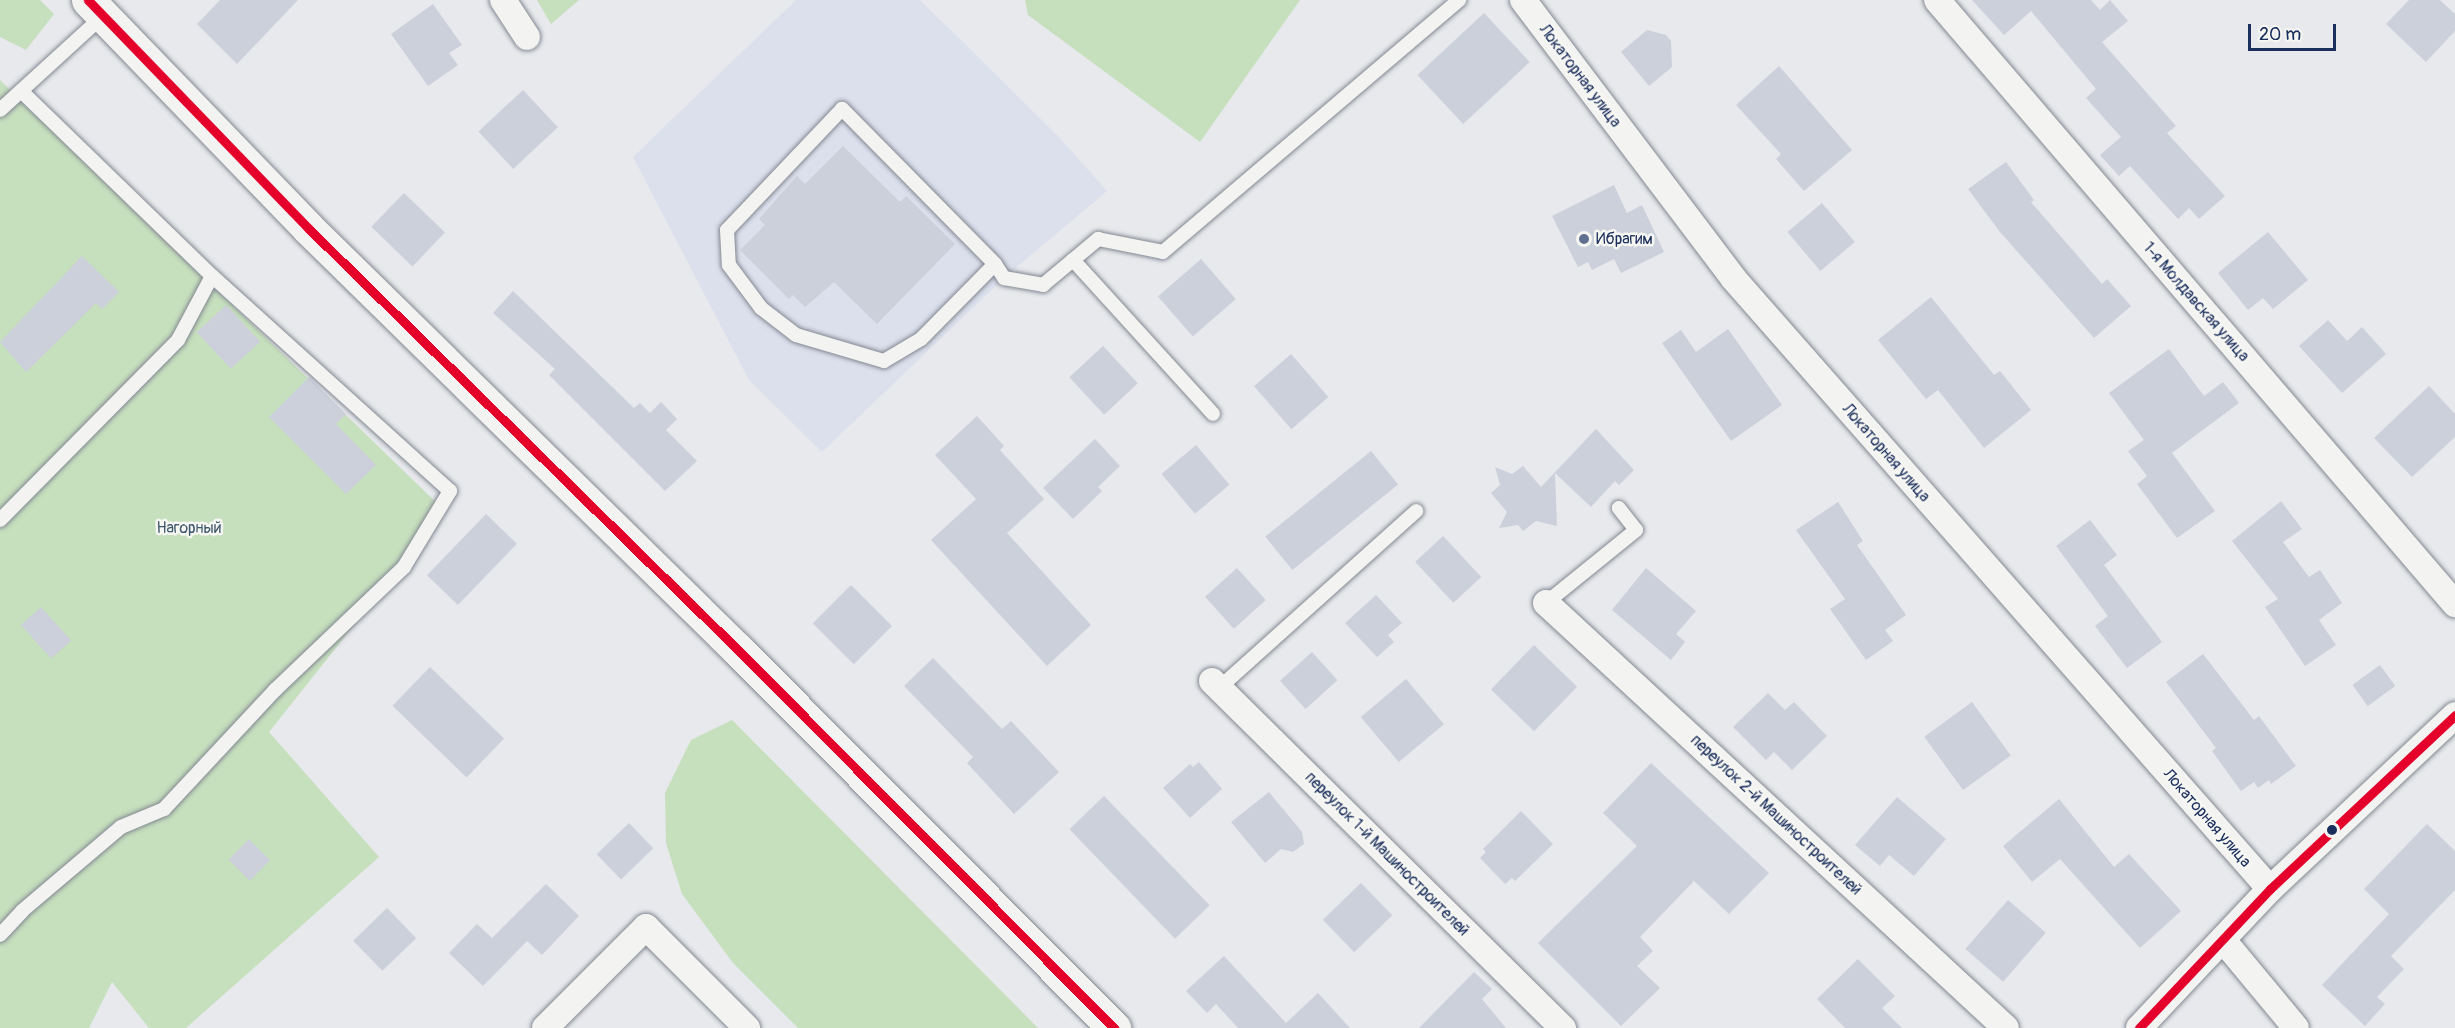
<!DOCTYPE html>
<meta charset="utf-8">
<style>
body{margin:0}
#map{position:relative;width:2455px;height:1028px;overflow:hidden;background:#e7e9ed;font-family:Pangolin,sans-serif}
div>[style]{position:absolute}
[style*='--x']{left:calc(var(--x)*1px);top:calc(var(--y)*1px);width:calc(var(--w)*1px);rotate:calc(var(--a)*1deg)}
.built>*{inset:0;background:#dbe0ec}
.green>*{inset:0;background:#c6dfbd}
.building>*{inset:0;background:#ccd0db;transform-origin:0 0}
.roads{filter:drop-shadow(0 0 2px #838892) drop-shadow(0 0 2px #838892)}
.lane>*{height:14px;margin:-7px;padding:0 7px;transform-origin:7px;border-radius:7px;background:#f3f3f2}
.street>*{height:26px;margin:-13px;padding:0 13px;transform-origin:13px;border-radius:13px;background:#f3f3f2}
.secondary>*{height:33px;margin:-16.5px;padding:0 16.5px;transform-origin:16.5px;border-radius:16.5px;background:#f3f3f2}
.bus-1>*{height:9px;margin:-4.5px;padding:0 4.5px;transform-origin:4.5px;border-radius:4.5px;background:#e4002b}
.dots>*{width:16px;height:16px;translate:-50% -50%;box-sizing:border-box;border:3px solid #f6f6f2;border-radius:50%}
span{translate:-50% -50%;white-space:nowrap;text-align:center;line-height:1.15;-webkit-text-stroke:5px #f6f6f2;paint-order:stroke}
.street-label{font-size:16px;color:#1b2f5e}
.poi-label{font-size:16px;color:#1b2f5e}
.left{translate:0 -50%;text-align:left}
.park-label{font-size:16px;color:#3f596c}
.scale{position:absolute;left:2248px;top:24px;width:88px;height:27px;box-sizing:border-box;border:3px solid #1b2f5e;border-top:0;padding-left:8px;font-size:18px;line-height:21px;white-space:nowrap;color:#1b2f5e;-webkit-text-stroke:4px #f6f6f2;paint-order:stroke}
</style>
<div id="map">
<div class="built">
<i style="clip-path:polygon(796px 0,920px 0,1057px 135px,1107px 191px,1004px 278px,822px 452px,749px 380px,633px 157px)"></i>
</div>
<div class="green">
<i style="clip-path:polygon(0 0,40px 0,54px 14px,26px 50px,0 37px)"></i>
<i style="clip-path:polygon(537px 0,579px 0,551px 24px)"></i>
<i style="clip-path:polygon(1025px 0,1300px 0,1200px 142px,1028px 15px)"></i>
<i style="clip-path:polygon(0 80px,445px 511px,269px 732px,379px 857px,186px 1028px,149px 1028px,112px 982px,89px 1028px,0 1028px)"></i>
<i style="clip-path:polygon(732px 720px,1038px 1028px,798px 1028px,733px 963px,682px 894px,666px 843px,665px 793px,691px 740px)"></i>
</div>
<div class="building">
<i style="clip-path:polygon(220px 0,298px 0,237px 64px,197px 24px)"></i>
<i style="clip-path:polygon(1972px 0,2091px 0,2100px 10px,2110px 0,2128px 21px,2102px 42px,2176px 126px,2167px 133px,2225px 196px,2199px 219px,2189px 208px,2178px 219px,2130px 166px,2119px 176px,2100px 155px,2121px 137px,2086px 98px,2096px 89px,2031px 11px,2004px 35px)"></i>
<i style="clip-path:polygon(2409px 0,2440px 0,2455px 14px,2455px 31px,2426px 62px,2386px 24px)"></i>
<i style="clip-path:polygon(433px 4px,462px 45px,449px 53px,458px 65px,428px 86px,391px 34px)"></i>
<i style="left:1484px;top:13px;width:67px;height:91px;rotate:47deg"></i>
<i style="clip-path:polygon(1647px 30px,1666px 35px,1671px 41px,1672px 67px,1649px 86px,1621px 52px)"></i>
<i style="clip-path:polygon(1779px 66px,1852px 150px,1804px 191px,1776px 159px,1781px 154px,1736px 105px)"></i>
<i style="left:523px;top:90px;width:51px;height:61px;rotate:47deg"></i>
<i style="clip-path:polygon(843px 146px,900px 202px,906px 196px,955px 244px,877px 324px,834px 282px,805px 307px,793px 295px,789px 299px,740px 250px,765px 225px,759px 219px,797px 176px,805px 184px)"></i>
<i style="clip-path:polygon(2006px 162px,2034px 200px,2031px 202px,2102px 284px,2107px 279px,2131px 306px,2094px 338px,2000px 232px,1968px 189px)"></i>
<i style="clip-path:polygon(1614px 185px,1627px 213px,1642px 205px,1664px 252px,1621px 273px,1614px 259px,1592px 270px,1588px 262px,1578px 267px,1552px 216px)"></i>
<i style="left:404px;top:193px;width:57px;height:47px;rotate:44deg"></i>
<i style="left:1822px;top:203px;width:51px;height:45px;rotate:50deg"></i>
<i style="clip-path:polygon(2268px 232px,2308px 280px,2273px 309px,2263px 298px,2248px 310px,2218px 273px)"></i>
<i style="clip-path:polygon(82px 256px,119px 292px,102px 309px,96px 303px,26px 372px,0 342px)"></i>
<i style="left:1201px;top:259px;width:53px;height:57px;rotate:49deg"></i>
<i style="clip-path:polygon(513px 291px,634px 408px,640px 403px,650px 413px,661px 402px,677px 419px,666px 430px,697px 461px,665px 491px,549px 375px,555px 369px,493px 313px)"></i>
<i style="clip-path:polygon(1931px 297px,1994px 375px,2000px 371px,2031px 410px,1984px 448px,1938px 390px,1926px 399px,1878px 340px)"></i>
<i style="left:226px;top:305px;width:50px;height:40px;rotate:47deg"></i>
<i style="clip-path:polygon(2328px 320px,2347px 341px,2362px 327px,2386px 354px,2342px 393px,2299px 346px)"></i>
<i style="clip-path:polygon(1728px 329px,1782px 405px,1731px 441px,1662px 343px,1681px 330px,1696px 352px)"></i>
<i style="left:1103px;top:346px;width:51px;height:46px;rotate:47deg"></i>
<i style="clip-path:polygon(2169px 349px,2204px 396px,2223px 382px,2239px 403px,2172px 453px,2215px 511px,2177px 538px,2137px 484px,2147px 476px,2128px 451px,2144px 440px,2109px 393px)"></i>
<i style="left:1291px;top:354px;width:57px;height:49px;rotate:49deg"></i>
<i style="clip-path:polygon(309px 377px,346px 414px,336px 424px,376px 465px,346px 494px,269px 417px)"></i>
<i style="clip-path:polygon(2429px 386px,2455px 414px,2455px 437px,2412px 477px,2374px 438px)"></i>
<i style="clip-path:polygon(977px 416px,1004px 446px,1000px 450px,1044px 499px,1007px 533px,1091px 625px,1047px 666px,931px 540px,976px 499px,935px 455px)"></i>
<i style="clip-path:polygon(1596px 429px,1634px 470px,1619px 485px,1615px 481px,1591px 507px,1555px 473px,1557px 526px,1536px 521px,1523px 531px,1518px 525px,1499px 528px,1507px 512px,1491px 493px,1500px 485px,1495px 467px,1512px 474px,1523px 466px,1541px 487px)"></i>
<i style="clip-path:polygon(1095px 439px,1120px 466px,1098px 487px,1102px 491px,1073px 519px,1043px 488px)"></i>
<i style="left:1196px;top:445px;width:52px;height:45px;rotate:50deg"></i>
<i style="left:1371px;top:451px;width:43px;height:136px;rotate:51deg"></i>
<i style="clip-path:polygon(2281px 501px,2302px 529px,2283px 542px,2309px 577px,2320px 570px,2342px 603px,2319px 620px,2336px 645px,2305px 666px,2265px 607px,2278px 599px,2232px 541px)"></i>
<i style="clip-path:polygon(1838px 502px,1863px 541px,1857px 545px,1906px 615px,1885px 630px,1893px 641px,1866px 660px,1830px 609px,1845px 599px,1796px 530px)"></i>
<i style="left:486px;top:514px;width:43px;height:85px;rotate:44deg"></i>
<i style="clip-path:polygon(2090px 520px,2117px 555px,2104px 565px,2162px 642px,2127px 668px,2095px 626px,2108px 616px,2056px 546px)"></i>
<i style="left:1443px;top:536px;width:56px;height:38px;rotate:47deg"></i>
<i style="left:1237px;top:568px;width:43px;height:43px;rotate:48deg"></i>
<i style="clip-path:polygon(1646px 568px,1696px 611px,1676px 634px,1685px 642px,1671px 660px,1612px 610px)"></i>
<i style="left:851px;top:585px;width:58px;height:54px;rotate:45deg"></i>
<i style="clip-path:polygon(1376px 595px,1402px 623px,1388px 635px,1394px 642px,1377px 657px,1345px 623px)"></i>
<i style="left:41px;top:607px;width:45px;height:27px;rotate:48deg"></i>
<i style="left:1534px;top:645px;width:60px;height:62px;rotate:44deg"></i>
<i style="left:1312px;top:652px;width:38px;height:43px;rotate:48deg"></i>
<i style="clip-path:polygon(2203px 654px,2254px 720px,2259px 716px,2296px 766px,2271px 784px,2269px 780px,2258px 788px,2254px 782px,2241px 791px,2212px 751px,2216px 748px,2166px 682px)"></i>
<i style="clip-path:polygon(933px 658px,1002px 729px,1011px 721px,1059px 772px,1014px 814px,967px 763px,973px 757px,904px 686px)"></i>
<i style="left:2380px;top:665px;width:26px;height:34px;rotate:54deg"></i>
<i style="left:430px;top:667px;width:103px;height:54px;rotate:44deg"></i>
<i style="left:1406px;top:679px;width:59px;height:59px;rotate:50deg"></i>
<i style="clip-path:polygon(1768px 693px,1785px 710px,1794px 702px,1827px 736px,1792px 770px,1774px 752px,1766px 760px,1733px 727px)"></i>
<i style="left:1972px;top:702px;width:66px;height:59px;rotate:54deg"></i>
<i style="clip-path:polygon(1199px 762px,1222px 789px,1190px 818px,1163px 788px,1190px 764px,1193px 767px)"></i>
<i style="clip-path:polygon(1651px 763px,1769px 873px,1729px 914px,1694px 881px,1640px 937px,1653px 951px,1637px 966px,1660px 988px,1621px 1026px,1538px 943px,1637px 846px,1603px 813px)"></i>
<i style="clip-path:polygon(1269px 792px,1302px 832px,1304px 844px,1293px 852px,1281px 849px,1265px 863px,1231px 822px)"></i>
<i style="left:1104px;top:796px;width:152px;height:48px;rotate:46deg"></i>
<i style="clip-path:polygon(1897px 797px,1946px 839px,1914px 876px,1889px 855px,1880px 866px,1855px 845px)"></i>
<i style="clip-path:polygon(2059px 799px,2114px 867px,2129px 854px,2181px 911px,2140px 948px,2060px 859px,2032px 882px,2003px 846px)"></i>
<i style="clip-path:polygon(1521px 811px,1553px 844px,1515px 881px,1512px 878px,1505px 884px,1480px 858px,1486px 852px,1483px 849px)"></i>
<i style="left:629px;top:823px;width:35px;height:45px;rotate:46deg"></i>
<i style="clip-path:polygon(2427px 824px,2455px 851px,2455px 890px,2391px 956px,2404px 969px,2377px 997px,2385px 1004px,2365px 1026px,2322px 985px,2389px 914px,2364px 889px)"></i>
<i style="left:249px;top:839px;width:30px;height:29px;rotate:45deg"></i>
<i style="left:1361px;top:883px;width:45px;height:53px;rotate:46deg"></i>
<i style="clip-path:polygon(546px 884px,579px 916px,542px 955px,527px 941px,483px 986px,449px 953px,477px 924px,492px 938px)"></i>
<i style="left:2008px;top:900px;width:50px;height:65px;rotate:41deg"></i>
<i style="left:387px;top:908px;width:42px;height:47px;rotate:46deg"></i>
<i style="clip-path:polygon(1224px 956px,1286px 1023px,1318px 993px,1350px 1028px,1238px 1028px,1216px 1004px,1207px 1013px,1186px 991px)"></i>
<i style="clip-path:polygon(1858px 959px,1895px 996px,1882px 1008px,1902px 1028px,1845px 1028px,1817px 999px)"></i>
<i style="clip-path:polygon(1474px 972px,1492px 989px,1482px 999px,1506px 1028px,1419px 1028px)"></i>
</div>
<div class="roads">
<div class="lane">
<i style="--x:0;--y:110;--w:141;--a:-42.4"></i>
<i style="--x:1073;--y:260;--w:208;--a:47.7"></i>
<i style="--x:995;--y:264;--w:218;--a:-134.6"></i>
<i style="--x:842;--y:109;--w:167;--a:133.5"></i>
<i style="--x:727;--y:230;--w:35;--a:87"></i>
<i style="--x:729;--y:265;--w:54;--a:53.3"></i>
<i style="--x:761;--y:308;--w:44;--a:37.6"></i>
<i style="--x:796;--y:335;--w:92;--a:16.5"></i>
<i style="--x:884;--y:361;--w:43;--a:-30.7"></i>
<i style="--x:921;--y:339;--w:105;--a:-45.4"></i>
<i style="--x:995;--y:264;--w:17;--a:57"></i>
<i style="--x:1004;--y:278;--w:40;--a:10"></i>
<i style="--x:1043;--y:285;--w:72;--a:-39.9"></i>
<i style="--x:1098;--y:239;--w:66;--a:11.3"></i>
<i style="--x:1163;--y:252;--w:389;--a:-40.4"></i>
<i style="--x:0;--y:520;--w:253;--a:-45.3"></i>
<i style="--x:178;--y:340;--w:72;--a:-62"></i>
<i style="--x:212;--y:276;--w:266;--a:-135.9"></i>
<i style="--x:1546;--y:603;--w:116;--a:-39"></i>
<i style="--x:1636;--y:530;--w:28;--a:-128"></i>
<i style="--x:1219;--y:688;--w:265;--a:-41.9"></i>
<i style="--x:0;--y:935;--w:33;--a:-47"></i>
<i style="--x:22;--y:911;--w:130;--a:-40.3"></i>
<i style="--x:121;--y:827;--w:47;--a:-22.7"></i>
<i style="--x:164;--y:809;--w:163;--a:-47"></i>
<i style="--x:275;--y:690;--w:178;--a:-43.6"></i>
<i style="--x:404;--y:567;--w:89;--a:-58.8"></i>
<i style="--x:450;--y:491;--w:321;--a:-137.9"></i>
</div>
<div class="street">
<i style="--x:503;--y:0;--w:44;--a:57"></i>
<i style="--x:1523;--y:0;--w:348;--a:52.9"></i>
<i style="--x:1733;--y:278;--w:813;--a:48.69"></i>
<i style="--x:1937;--y:0;--w:796;--a:49.38"></i>
<i style="--x:1546;--y:603;--w:626;--a:42.74"></i>
<i style="--x:1212;--y:681;--w:494;--a:44.7"></i>
<i style="--x:2223;--y:940;--w:114;--a:50.3"></i>
<i style="--x:545;--y:1028;--w:143;--a:-45"></i>
<i style="--x:646;--y:927;--w:143;--a:45"></i>
<i style="--x:2139;--y:1028;--w:191;--a:-46.7"></i>
<i style="--x:2270;--y:889;--w:254;--a:-43.2"></i>
</div>
<div class="secondary">
<i style="--x:88;--y:0;--w:317;--a:46"></i>
<i style="--x:308;--y:228;--w:601;--a:44.46"></i>
<i style="--x:737;--y:649;--w:535;--a:45.15"></i>
</div>
</div>
<div class="bus-1">
<i style="--x:88;--y:0;--w:317;--a:46"></i>
<i style="--x:308;--y:228;--w:601;--a:44.46"></i>
<i style="--x:737;--y:649;--w:535;--a:45.15"></i>
<i style="--x:2139;--y:1028;--w:191;--a:-46.7"></i>
<i style="--x:2270;--y:889;--w:254;--a:-43.2"></i>
</div>
<div class="dots">
<i style="left:1584px;top:239px;background:#627090"></i>
<i style="left:2332px;top:830px;background:#1b2f5e"></i>
</div>
<div class="street-label">
<span style="left:1580px;top:76px;rotate:53deg">Локаторная улица</span>
<span style="left:2196px;top:302px;rotate:49deg">1-я Молдавская улица</span>
<span style="left:1886px;top:453px;rotate:49deg">Локаторная улица</span>
<span style="left:1776px;top:815px;rotate:43deg">переулок 2-й Машиностроителей</span>
<span style="left:2207px;top:818px;rotate:49deg">Локаторная улица</span>
<span style="left:1387px;top:854px;rotate:45deg">переулок 1-й Машиностроителей</span>
</div>
<div class="poi-label">
<span class="left" style="left:1596px;top:239px">Ибрагим</span>
</div>
<div class="park-label">
<span style="left:189px;top:528px">Нагорный</span>
</div>
<div class="scale">20 m</div>
</div>
